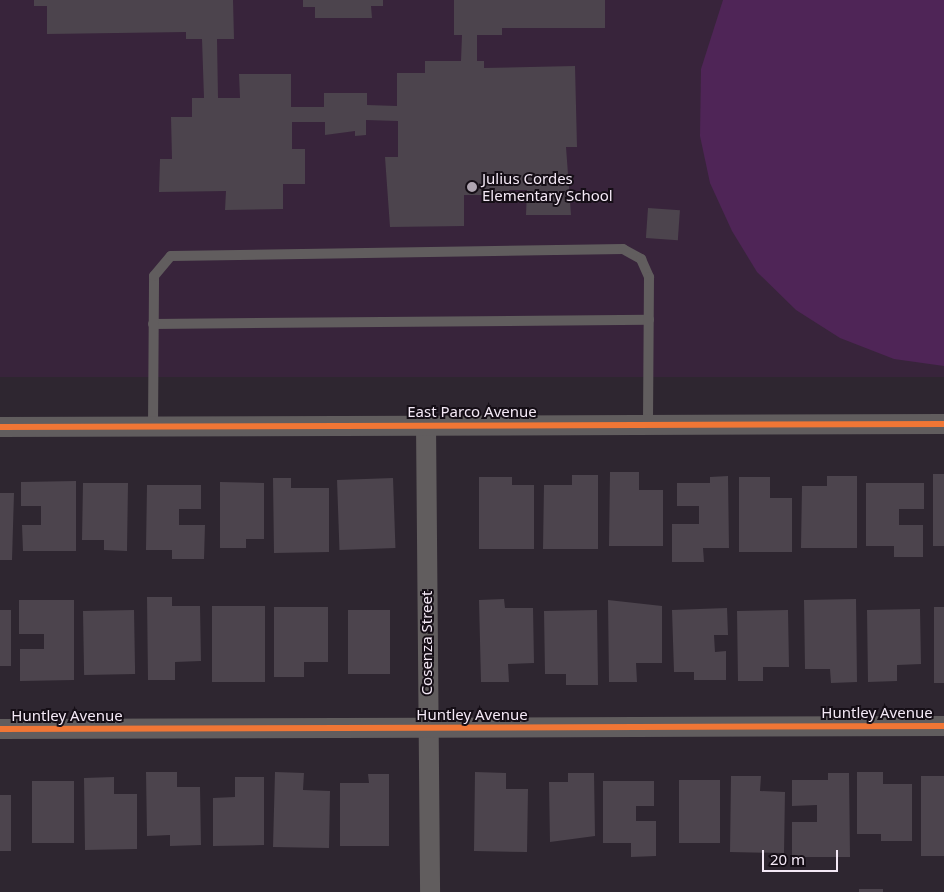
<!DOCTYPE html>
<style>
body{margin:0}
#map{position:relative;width:944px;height:892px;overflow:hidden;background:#2e2630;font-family:"Noto Sans",sans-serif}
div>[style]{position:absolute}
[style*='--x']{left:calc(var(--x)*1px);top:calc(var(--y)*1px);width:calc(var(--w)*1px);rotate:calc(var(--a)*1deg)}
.built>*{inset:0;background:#38243b;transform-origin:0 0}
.green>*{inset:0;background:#4f2557}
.building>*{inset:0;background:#4c444d;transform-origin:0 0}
.lane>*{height:10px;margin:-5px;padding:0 5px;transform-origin:5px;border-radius:5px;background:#615d5e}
.street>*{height:20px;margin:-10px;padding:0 10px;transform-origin:10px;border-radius:10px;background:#615d5e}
.cycleway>*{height:6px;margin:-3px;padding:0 3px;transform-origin:3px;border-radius:3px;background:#f07635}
.dots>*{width:14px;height:14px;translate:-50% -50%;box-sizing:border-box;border:2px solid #150e16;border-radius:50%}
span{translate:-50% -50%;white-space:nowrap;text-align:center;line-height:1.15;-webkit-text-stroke:4px #150e16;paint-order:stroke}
.poi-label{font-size:15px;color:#f4e9f6}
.left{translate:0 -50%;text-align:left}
.street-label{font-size:15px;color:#f4e9f6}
.scale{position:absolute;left:762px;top:850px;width:76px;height:22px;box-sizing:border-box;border:2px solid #f4e9f6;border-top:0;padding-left:6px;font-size:15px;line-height:18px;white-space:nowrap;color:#f4e9f6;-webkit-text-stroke:4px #150e16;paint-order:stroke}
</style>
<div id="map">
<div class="built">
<i style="left:0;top:0;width:944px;height:377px"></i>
</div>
<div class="green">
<i style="clip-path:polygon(723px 0,944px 0,944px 366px,894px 359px,840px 338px,796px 310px,757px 272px,732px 231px,710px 183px,700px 136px,701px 69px)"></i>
</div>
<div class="building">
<i style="clip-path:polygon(34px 0,233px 0,234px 39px,217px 39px,218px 98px,240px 98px,239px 74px,291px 74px,291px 107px,324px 107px,324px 93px,367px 93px,367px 105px,397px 106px,397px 73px,425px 73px,425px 61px,461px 61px,462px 35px,454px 35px,454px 0,605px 0,605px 28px,502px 28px,502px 35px,477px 35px,477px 61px,484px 61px,484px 68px,575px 66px,577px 147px,566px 147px,571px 215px,526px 215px,527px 190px,509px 190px,510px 195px,464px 195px,464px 226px,390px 227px,385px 157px,398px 157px,398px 121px,366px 120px,366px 135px,355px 136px,355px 131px,325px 135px,325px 122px,292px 122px,292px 149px,305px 149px,305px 184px,283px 184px,283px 209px,225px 210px,226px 191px,159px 192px,160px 159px,172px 159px,171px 117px,192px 117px,192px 98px,204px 98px,202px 39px,186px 39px,186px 32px,47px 34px,47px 6px,34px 6px)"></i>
<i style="clip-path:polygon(303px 0,383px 0,383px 6px,371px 6px,372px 18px,315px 18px,315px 7px,303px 7px)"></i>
<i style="left:648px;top:208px;width:32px;height:30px;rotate:4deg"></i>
<i style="clip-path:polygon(610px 472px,639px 472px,639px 490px,663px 490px,663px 546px,609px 546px)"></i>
<i style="left:933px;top:474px;width:11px;height:72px"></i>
<i style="clip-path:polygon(572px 475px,598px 475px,598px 549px,543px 549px,544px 485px,572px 485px)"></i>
<i style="clip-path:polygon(728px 476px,729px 548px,703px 548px,704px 562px,672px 562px,672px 524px,699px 524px,699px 506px,677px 506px,677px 483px,710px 483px,710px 477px)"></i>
<i style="clip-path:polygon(827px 476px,857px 476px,857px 548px,801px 548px,802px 486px,827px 486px)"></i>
<i style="clip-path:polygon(479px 477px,512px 477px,512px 485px,534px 485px,534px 549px,479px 549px)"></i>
<i style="clip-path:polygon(739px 477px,770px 477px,770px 498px,792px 498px,792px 552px,739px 552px)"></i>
<i style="clip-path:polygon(273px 478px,291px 478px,291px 488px,329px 488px,329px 552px,274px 553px)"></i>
<i style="left:393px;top:478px;width:70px;height:56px;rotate:88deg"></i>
<i style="clip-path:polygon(76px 481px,76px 551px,23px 551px,22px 525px,41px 525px,41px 506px,21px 506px,21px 482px)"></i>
<i style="clip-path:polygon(220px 482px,264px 483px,264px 539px,246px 539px,246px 548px,220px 548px)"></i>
<i style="clip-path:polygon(83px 483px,128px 483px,127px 551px,104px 550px,104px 540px,82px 540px)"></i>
<i style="clip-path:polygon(866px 483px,924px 483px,924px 509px,899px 509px,899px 525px,923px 525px,923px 557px,894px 557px,894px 546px,866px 546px)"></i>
<i style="clip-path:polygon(147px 485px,201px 485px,201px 509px,179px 509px,179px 525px,205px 525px,204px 559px,172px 559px,172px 550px,146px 550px)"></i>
<i style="clip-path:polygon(0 493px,14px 493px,12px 560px,0 560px)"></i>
<i style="clip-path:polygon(147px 597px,172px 597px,172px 606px,200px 606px,201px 661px,175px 662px,175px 680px,148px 680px)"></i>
<i style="clip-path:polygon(504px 599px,505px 608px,533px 608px,534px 663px,508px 664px,509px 682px,481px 682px,479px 600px)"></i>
<i style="clip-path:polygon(856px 599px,857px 682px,831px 683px,830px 669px,805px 669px,804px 600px)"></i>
<i style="clip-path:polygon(19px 600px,74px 600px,74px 680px,20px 681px,20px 649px,44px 649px,44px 634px,19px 634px)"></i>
<i style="clip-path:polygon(608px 600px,662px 606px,662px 663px,636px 663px,637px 682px,609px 682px)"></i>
<i style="left:212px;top:606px;width:53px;height:76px"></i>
<i style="clip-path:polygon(274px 607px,328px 607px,328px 662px,304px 662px,304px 677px,274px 677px)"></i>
<i style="left:934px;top:607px;width:10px;height:76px"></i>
<i style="clip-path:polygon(727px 608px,728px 635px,714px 635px,715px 652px,726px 651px,726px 680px,694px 680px,694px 672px,674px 672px,672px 610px)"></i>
<i style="clip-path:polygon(920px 609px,921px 664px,897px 665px,897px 681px,868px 682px,867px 610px)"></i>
<i style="left:0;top:610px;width:11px;height:56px"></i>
<i style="left:134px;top:610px;width:64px;height:51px;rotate:89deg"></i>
<i style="left:348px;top:610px;width:42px;height:64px"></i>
<i style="clip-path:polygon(597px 610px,598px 685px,566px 685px,566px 674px,545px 674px,544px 611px)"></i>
<i style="clip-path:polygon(788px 610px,789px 667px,763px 667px,763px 681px,738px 681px,737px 611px)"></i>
<i style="clip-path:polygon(146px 772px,177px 772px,177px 787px,200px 787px,201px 845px,170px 846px,170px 835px,147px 836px)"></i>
<i style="clip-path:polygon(275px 772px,304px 773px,303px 790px,330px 791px,329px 848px,273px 847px)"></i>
<i style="clip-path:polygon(475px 772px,506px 773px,506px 789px,528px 789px,527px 852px,474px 851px)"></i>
<i style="clip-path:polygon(857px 772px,883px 772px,883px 784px,912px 784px,912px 841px,881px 841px,881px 834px,857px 834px)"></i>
<i style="clip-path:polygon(568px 773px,594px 773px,595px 836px,550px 842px,549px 782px,568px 782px)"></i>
<i style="clip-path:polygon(828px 773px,849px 773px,850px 857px,792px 857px,792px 822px,817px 822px,817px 805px,792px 806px,792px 780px,828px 780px)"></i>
<i style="clip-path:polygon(368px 774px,389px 774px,389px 846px,340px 846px,340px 783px,369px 783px)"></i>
<i style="clip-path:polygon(731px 776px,761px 776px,760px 791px,785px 792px,784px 853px,730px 852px)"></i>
<i style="left:921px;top:776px;width:23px;height:80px"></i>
<i style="clip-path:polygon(114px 777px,114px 794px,137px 794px,137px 849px,85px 850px,84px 778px)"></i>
<i style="clip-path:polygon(235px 777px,264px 777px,264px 845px,213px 846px,213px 798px,235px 797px)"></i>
<i style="left:679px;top:780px;width:41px;height:63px"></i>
<i style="left:32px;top:781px;width:42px;height:62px"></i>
<i style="clip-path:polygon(603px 781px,654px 781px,654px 806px,636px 806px,636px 821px,656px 821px,656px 856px,631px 857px,631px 843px,603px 843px)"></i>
<i style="left:11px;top:795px;width:56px;height:11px;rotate:90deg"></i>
<i style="left:859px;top:889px;width:24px;height:3px"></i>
</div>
<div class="lane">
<i style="--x:153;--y:324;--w:496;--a:-0.5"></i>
<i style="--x:153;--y:427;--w:151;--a:-89.6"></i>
<i style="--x:154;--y:276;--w:26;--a:-50"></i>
<i style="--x:171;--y:256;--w:452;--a:-0.9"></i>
<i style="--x:623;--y:249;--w:21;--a:29"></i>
<i style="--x:641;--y:259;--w:20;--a:66"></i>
<i style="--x:649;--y:277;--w:147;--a:90.4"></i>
</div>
<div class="street">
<i style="--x:426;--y:424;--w:468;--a:89.5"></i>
<i style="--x:0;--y:427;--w:944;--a:-0.18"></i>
<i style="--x:0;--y:729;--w:944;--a:-0.18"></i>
</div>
<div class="cycleway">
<i style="--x:0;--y:427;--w:944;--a:-0.18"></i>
<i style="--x:0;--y:729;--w:944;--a:-0.18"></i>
</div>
<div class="dots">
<i style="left:472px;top:187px;background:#afa5b1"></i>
</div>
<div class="poi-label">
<span class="left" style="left:482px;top:187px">Julius Cordes<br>Elementary School</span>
</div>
<div class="street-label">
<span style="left:472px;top:412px">East Parco Avenue</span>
<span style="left:427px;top:643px;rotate:-90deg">Cosenza Street</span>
<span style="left:877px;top:713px">Huntley Avenue</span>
<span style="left:472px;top:715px">Huntley Avenue</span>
<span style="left:67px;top:716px">Huntley Avenue</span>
</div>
<div class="scale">20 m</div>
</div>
